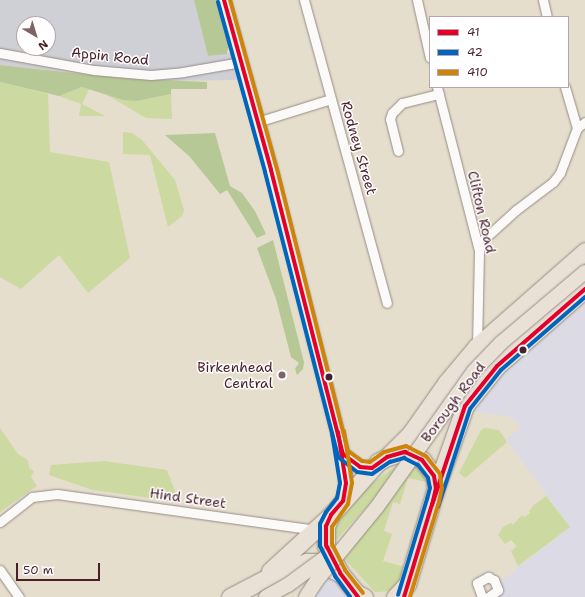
<!DOCTYPE html>
<style>
body{margin:0}
#map{position:relative;width:585px;height:597px;overflow:hidden;background:#e5decd;font-family:"Shantell Sans",sans-serif}
div>[style]{position:absolute}
[style*='--x']{left:calc(var(--x)*1px);top:calc(var(--y)*1px);width:calc(var(--w)*1px);rotate:calc(var(--a)*1deg)}
.built>*{inset:0;background:#dcdbe5}
.industrial>*{inset:0;background:#cfcfd6}
.green>*{inset:0;background:#ccd9a0}
.forest>*{inset:0;background:#b7c897}
.roads{filter:drop-shadow(0 0 1px #968c86) drop-shadow(0 0 1px #968c86)}
.street>*{height:9px;margin:-4.5px;padding:0 4.5px;transform-origin:4.5px;border-radius:4.5px;background:#fbfaf8}
.secondary>*{height:13px;margin:-6.5px;padding:0 6.5px;transform-origin:6.5px;border-radius:6.5px;background:#f4f1ea}
.highway>*{height:17px;margin:-8.5px;padding:0 8.5px;transform-origin:8.5px;border-radius:8.5px;background:#eae1d6}
.bridges{filter:drop-shadow(0 0 1px #968c86) drop-shadow(0 0 1px #968c86)}
.primary-bridge>*{height:14px;margin:-7px;padding:0 7px;transform-origin:7px;border-radius:7px;background:#eae1d6}
.bus-1>*{height:4px;margin:-2px;padding:0 2px;transform-origin:2px;border-radius:2px;background:#e4002b}
.bus-2>*{height:4px;margin:-2px;padding:0 2px;transform-origin:2px;border-radius:2px;background:#0065bd}
.bus-3>*{height:4px;margin:-2px;padding:0 2px;transform-origin:2px;border-radius:2px;background:#cc840b}
.dots>*{width:11px;height:11px;translate:-50% -50%;box-sizing:border-box;border:2px solid #fff;border-radius:50%}
span{translate:-50% -50%;white-space:nowrap;text-align:center;line-height:1.15;-webkit-text-stroke:3px #fff;paint-order:stroke}
.street-label{font-size:14px;color:#4a1f2b}
.poi-label{font-size:14px;color:#4a1f2b}
.right{translate:-100% -50%;text-align:right}
.legend{position:absolute;left:429px;top:16px;width:140px;height:72px;box-sizing:border-box;background:#fff;border:1px solid #b7a5aa;margin:0;padding:5px 7px;list-style:none;font-size:12px;color:#4a1f2b}
.legend li{display:flex;align-items:center;gap:8px;height:20px}
.legend b{width:20px;border:1px solid #b7a5aa}
.north{position:absolute;left:16px;top:16px;width:40px;height:40px;box-sizing:border-box;background:#fff;border:1px solid #b7a5aa;border-radius:50%;rotate:142deg;font-size:11px;font-weight:700;line-height:16px;text-align:center;color:#4a1f2b}
.north::after{content:'';display:block;margin:auto;width:14px;height:18px;background:#806264;clip-path:polygon(50% 0,100% 100%,50% 72%,0 100%)}
.scale{position:absolute;left:16px;top:563px;width:84px;height:18px;box-sizing:border-box;border:2px solid #4a1f2b;border-top:0;padding-left:5px;font-size:12px;line-height:14px;white-space:nowrap;color:#4a1f2b;-webkit-text-stroke:3px #fff;paint-order:stroke}
</style>
<div id="map">
<div class="built">
<i style="clip-path:polygon(585px 303px,585px 597px,481px 597px,570px 527px,506px 439px,521px 428px,512px 417px,472px 411px,488px 387px)"></i>
<i style="clip-path:polygon(330px 573px,358px 597px,314px 597px)"></i>
</div>
<div class="industrial">
<i style="clip-path:polygon(evenodd,0 0,194px 0,208px 56px,231px 53px,237px 80px,155px 81px,0 65px,0 0,24px 24px,48px 24px,48px 48px,24px 48px,24px 24px)"></i>
</div>
<div class="green">
<i style="clip-path:polygon(0 82px,48px 94px,50px 152px,109px 162px,130px 258px,88px 293px,59px 255px,21px 289px,0 277px)"></i>
<i style="clip-path:polygon(82px 87px,90px 87px,82px 104px,105px 116px,79px 116px,81px 104px,59px 96px)"></i>
<i style="clip-path:polygon(171px 94px,172px 119px,146px 118px,107px 95px,137px 101px)"></i>
<i style="clip-path:polygon(123px 132px,132px 133px,142px 140px,175px 180px,184px 210px,182px 216px,168px 227px,150px 155px,123px 154px)"></i>
<i style="clip-path:polygon(0 428px,18px 454px,28px 460px,29px 468px,34px 471px,31px 477px,37px 486px,0 512px)"></i>
<i style="clip-path:polygon(485px 428px,499px 430px,507px 442px,465px 478px,459px 473px,481px 430px)"></i>
<i style="clip-path:polygon(104px 461px,167px 470px,179px 502px,93px 490px,49px 475px,51px 465px)"></i>
<i style="clip-path:polygon(397px 465px,374px 499px,335px 541px,335px 523px,358px 494px)"></i>
<i style="clip-path:polygon(414px 467px,420px 471px,427px 482px,408px 478px,400px 504px,393px 502px,384px 531px,392px 534px,383px 561px,405px 567px,400px 582px,392px 591px,375px 592px,342px 556px,383px 510px)"></i>
<i style="clip-path:polygon(546px 496px,570px 527px,518px 566px,511px 551px,517px 546px,511px 540px,505px 544px,498px 535px,503px 527px,511px 523px,513px 525px,522px 515px,524px 517px,530px 513px,529px 511px,534px 505px)"></i>
</div>
<div class="forest">
<i style="clip-path:polygon(194px 0,217px 0,229px 42px,227px 54px,208px 56px)"></i>
<i style="clip-path:polygon(0 65px,120px 78px,207px 82px,207px 89px,171px 89px,171px 94px,137px 101px,123px 100px,82px 87px,59px 96px,0 82px)"></i>
<i style="clip-path:polygon(215px 133px,230px 186px,242px 193px,255px 211px,266px 234px,257px 238px,227px 190px,220px 194px,190px 157px,165px 135px)"></i>
<i style="clip-path:polygon(273px 240px,304px 362px,303px 369px,297px 375px,295px 369px,299px 363px,291px 357px,276px 299px,257px 248px)"></i>
</div>
<div class="roads">
<div class="street">
<i style="--x:304;--y:0;--w:314;--a:74.7"></i>
<i style="--x:417;--y:0;--w:59;--a:77.4"></i>
<i style="--x:543;--y:0;--w:17;--a:77"></i>
<i style="--x:0;--y:53;--w:96;--a:10.3"></i>
<i style="--x:94;--y:70;--w:57;--a:5"></i>
<i style="--x:151;--y:75;--w:32;--a:-5"></i>
<i style="--x:183;--y:72;--w:59;--a:-9.8"></i>
<i style="--x:437;--y:87;--w:169;--a:75.6"></i>
<i style="--x:479;--y:251;--w:95;--a:91.2"></i>
<i style="--x:565;--y:87;--w:43;--a:73.7"></i>
<i style="--x:257;--y:122;--w:77;--a:-17.3"></i>
<i style="--x:398;--y:151;--w:33;--a:-104"></i>
<i style="--x:390;--y:119;--w:6;--a:-72"></i>
<i style="--x:392;--y:113;--w:14;--a:-45"></i>
<i style="--x:402;--y:103;--w:38;--a:-14"></i>
<i style="--x:479;--y:251;--w:12;--a:-70"></i>
<i style="--x:483;--y:240;--w:45;--a:-42.3"></i>
<i style="--x:516;--y:210;--w:46;--a:-37.1"></i>
<i style="--x:553;--y:182;--w:11;--a:-52"></i>
<i style="--x:560;--y:173;--w:48;--a:-69.3"></i>
<i style="--x:577;--y:128;--w:10;--a:-37"></i>
<i style="--x:0;--y:522;--w:41;--a:-38"></i>
<i style="--x:32;--y:497;--w:25;--a:-7"></i>
<i style="--x:57;--y:494;--w:260;--a:7.9"></i>
<i style="--x:0;--y:570;--w:33;--a:55"></i>
<i style="--x:482;--y:597;--w:15;--a:-110"></i>
<i style="--x:477;--y:583;--w:13;--a:-29"></i>
<i style="--x:488;--y:577;--w:7;--a:27"></i>
<i style="--x:494;--y:580;--w:11;--a:68"></i>
<i style="--x:498;--y:590;--w:12;--a:145"></i>
</div>
<div class="secondary">
<i style="--x:224;--y:0;--w:176;--a:74.5"></i>
<i style="--x:271;--y:170;--w:293;--a:75.8"></i>
<i style="--x:343;--y:454;--w:29;--a:84"></i>
<i style="--x:346;--y:483;--w:18;--a:99"></i>
<i style="--x:343;--y:454;--w:21;--a:37"></i>
<i style="--x:360;--y:467;--w:12;--a:5"></i>
</div>
<div class="highway">
<i style="--x:387;--y:457;--w:34;--a:-45"></i>
<i style="--x:411;--y:433;--w:61;--a:-55"></i>
<i style="--x:446;--y:383;--w:48;--a:-50"></i>
<i style="--x:477;--y:346;--w:144;--a:-41.3"></i>
<i style="--x:270;--y:571;--w:81;--a:-42.5"></i>
<i style="--x:340;--y:573;--w:31;--a:-117"></i>
<i style="--x:326;--y:545;--w:19;--a:-90"></i>
<i style="--x:326;--y:526;--w:12;--a:-66"></i>
<i style="--x:331;--y:515;--w:71;--a:-48.4"></i>
<i style="--x:378;--y:462;--w:10;--a:-29"></i>
<i style="--x:387;--y:457;--w:19;--a:-16"></i>
<i style="--x:405;--y:452;--w:19;--a:25"></i>
<i style="--x:422;--y:460;--w:20;--a:53"></i>
<i style="--x:434;--y:476;--w:12;--a:81"></i>
<i style="--x:230;--y:597;--w:52;--a:-27.6"></i>
<i style="--x:276;--y:573;--w:33;--a:-20"></i>
<i style="--x:307;--y:562;--w:9;--a:0"></i>
<i style="--x:316;--y:562;--w:26;--a:25"></i>
<i style="--x:340;--y:573;--w:26;--a:51"></i>
<i style="--x:356;--y:593;--w:9;--a:27"></i>
<i style="--x:395;--y:597;--w:18;--a:-47"></i>
<i style="--x:407;--y:584;--w:100;--a:-73.2"></i>
<i style="--x:436;--y:488;--w:87;--a:-70.5"></i>
<i style="--x:465;--y:406;--w:51;--a:-51.3"></i>
<i style="--x:497;--y:366;--w:117;--a:-41.2"></i>
</div>
</div>
<div class="bridges">
<div class="primary-bridge">
<i style="--x:266;--y:597;--w:25;--a:-29"></i>
<i style="--x:288;--y:585;--w:52;--a:-36.4"></i>
<i style="--x:306;--y:597;--w:20;--a:-57"></i>
<i style="--x:317;--y:580;--w:94;--a:-50.6"></i>
<i style="--x:377;--y:507;--w:167;--a:-54.5"></i>
<i style="--x:474;--y:371;--w:39;--a:-46"></i>
<i style="--x:501;--y:343;--w:110;--a:-40.2"></i>
</div>
</div>
<div class="bus-1">
<i style="--x:224;--y:0;--w:176;--a:74.5"></i>
<i style="--x:271;--y:170;--w:293;--a:75.8"></i>
<i style="--x:343;--y:454;--w:21;--a:37"></i>
<i style="--x:360;--y:467;--w:12;--a:5"></i>
<i style="--x:372;--y:468;--w:19;--a:-36"></i>
<i style="--x:387;--y:457;--w:19;--a:-16"></i>
<i style="--x:405;--y:452;--w:19;--a:25"></i>
<i style="--x:422;--y:460;--w:20;--a:53"></i>
<i style="--x:434;--y:476;--w:12;--a:81"></i>
<i style="--x:436;--y:488;--w:13;--a:103"></i>
<i style="--x:433;--y:501;--w:100;--a:106.8"></i>
<i style="--x:338;--y:432;--w:52;--a:81.1"></i>
<i style="--x:346;--y:483;--w:18;--a:99"></i>
<i style="--x:343;--y:501;--w:18;--a:131"></i>
<i style="--x:331;--y:515;--w:12;--a:114"></i>
<i style="--x:326;--y:526;--w:19;--a:90"></i>
<i style="--x:326;--y:545;--w:31;--a:63"></i>
<i style="--x:340;--y:573;--w:30;--a:53"></i>
<i style="--x:432;--y:505;--w:104;--a:-71.6"></i>
<i style="--x:465;--y:406;--w:51;--a:-51.3"></i>
<i style="--x:497;--y:366;--w:117;--a:-41.2"></i>
</div>
<div class="bus-2">
<i style="--x:218;--y:2;--w:176;--a:74.5"></i>
<i style="--x:265;--y:172;--w:294;--a:75.6"></i>
<i style="--x:338;--y:457;--w:24;--a:38"></i>
<i style="--x:357;--y:472;--w:15;--a:8"></i>
<i style="--x:372;--y:474;--w:22;--a:-34"></i>
<i style="--x:390;--y:462;--w:15;--a:-16"></i>
<i style="--x:404;--y:458;--w:16;--a:27"></i>
<i style="--x:418;--y:465;--w:16;--a:52"></i>
<i style="--x:428;--y:478;--w:10;--a:79"></i>
<i style="--x:430;--y:488;--w:11;--a:105"></i>
<i style="--x:427;--y:499;--w:100;--a:106.8"></i>
<i style="--x:332;--y:433;--w:51;--a:80.9"></i>
<i style="--x:340;--y:483;--w:15;--a:101"></i>
<i style="--x:337;--y:498;--w:18;--a:128"></i>
<i style="--x:326;--y:512;--w:13;--a:117"></i>
<i style="--x:320;--y:524;--w:22;--a:90"></i>
<i style="--x:320;--y:546;--w:34;--a:63"></i>
<i style="--x:335;--y:576;--w:26;--a:54"></i>
<i style="--x:438;--y:507;--w:103;--a:-71.9"></i>
<i style="--x:470;--y:409;--w:50;--a:-51.5"></i>
<i style="--x:501;--y:370;--w:111;--a:-41"></i>
</div>
<div class="bus-3">
<i style="--x:230;--y:0;--w:175;--a:74.5"></i>
<i style="--x:277;--y:169;--w:291;--a:75.9"></i>
<i style="--x:348;--y:451;--w:17;--a:36"></i>
<i style="--x:362;--y:461;--w:8;--a:7"></i>
<i style="--x:370;--y:462;--w:17;--a:-36"></i>
<i style="--x:384;--y:452;--w:23;--a:-15"></i>
<i style="--x:406;--y:446;--w:22;--a:27"></i>
<i style="--x:426;--y:456;--w:23;--a:52"></i>
<i style="--x:440;--y:474;--w:14;--a:82"></i>
<i style="--x:442;--y:488;--w:14;--a:102"></i>
<i style="--x:439;--y:502;--w:99;--a:107"></i>
<i style="--x:344;--y:431;--w:53;--a:81.3"></i>
<i style="--x:352;--y:483;--w:21;--a:101"></i>
<i style="--x:348;--y:504;--w:28;--a:125"></i>
<i style="--x:332;--y:527;--w:17;--a:90"></i>
<i style="--x:332;--y:544;--w:29;--a:63"></i>
<i style="--x:345;--y:570;--w:29;--a:52"></i>
</div>
<div class="dots">
<i style="left:523px;top:350px;background:#4a1f2b"></i>
<i style="left:282px;top:375px;background:#806264"></i>
<i style="left:329px;top:377px;background:#4a1f2b"></i>
</div>
<div class="street-label">
<span style="left:110px;top:56px;rotate:6deg">Appin Road</span>
<span style="left:359px;top:148px;rotate:74deg">Rodney Street</span>
<span style="left:482px;top:212px;rotate:77deg">Clifton Road</span>
<span style="left:453px;top:402px;rotate:-53deg">Borough Road</span>
<span style="left:188px;top:498px;rotate:8deg">Hind Street</span>
</div>
<div class="poi-label">
<span class="right" style="left:273px;top:375px">Birkenhead<br>Central</span>
</div>
<ul class="legend">
<li><b style="height:5px;background:#e4002b"></b>41</li>
<li><b style="height:5px;background:#0065bd"></b>42</li>
<li><b style="height:5px;background:#cc840b"></b>410</li>
</ul>
<div class="north">N</div>
<div class="scale">50 m</div>
</div>
